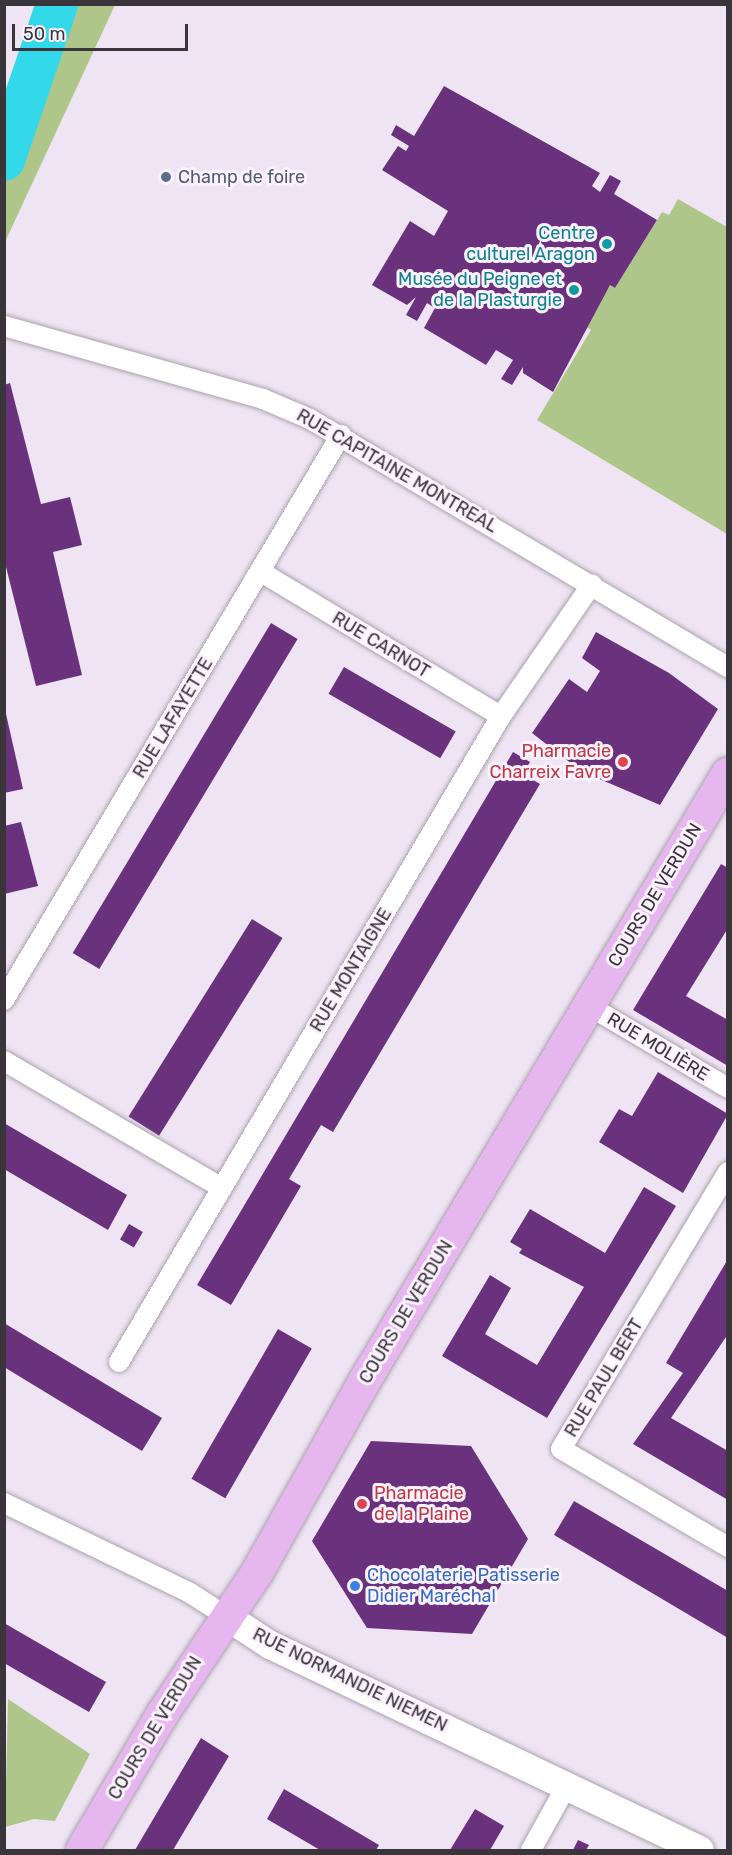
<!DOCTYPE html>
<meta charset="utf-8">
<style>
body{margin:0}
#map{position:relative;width:732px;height:1855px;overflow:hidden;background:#efe4f3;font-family:Rubik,sans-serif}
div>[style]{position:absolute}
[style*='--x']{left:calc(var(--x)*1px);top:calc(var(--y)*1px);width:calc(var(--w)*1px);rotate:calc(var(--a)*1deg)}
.green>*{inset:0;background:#afc68a}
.river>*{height:42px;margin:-21px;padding:0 21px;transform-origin:21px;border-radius:21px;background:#33d8eb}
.building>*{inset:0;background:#6a327c;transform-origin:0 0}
.roads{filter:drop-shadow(0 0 2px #aba1ae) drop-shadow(0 0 2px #aba1ae)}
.minor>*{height:20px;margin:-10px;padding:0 10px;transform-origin:10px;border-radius:10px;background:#fff}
.secondary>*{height:28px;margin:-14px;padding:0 14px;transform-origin:14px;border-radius:14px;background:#fff}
.primary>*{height:32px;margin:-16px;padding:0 16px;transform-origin:16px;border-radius:16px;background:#e6b6ef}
.dots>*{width:16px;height:16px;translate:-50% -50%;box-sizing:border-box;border:3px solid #fbf2fe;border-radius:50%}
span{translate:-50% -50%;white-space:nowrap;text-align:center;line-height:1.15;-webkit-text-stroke:6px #fbf2fe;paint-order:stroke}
.service-label{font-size:18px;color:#4e5e75}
.left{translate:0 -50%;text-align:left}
.culture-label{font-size:18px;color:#0d838f}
.right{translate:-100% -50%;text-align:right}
.street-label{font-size:18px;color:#39353a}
.health-label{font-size:18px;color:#be3a42}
.shop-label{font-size:18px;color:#366cbe}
.frame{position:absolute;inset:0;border:6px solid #39353a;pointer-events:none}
.scale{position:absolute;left:12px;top:24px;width:176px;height:27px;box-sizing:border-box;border:3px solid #39353a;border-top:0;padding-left:8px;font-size:18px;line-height:21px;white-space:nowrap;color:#39353a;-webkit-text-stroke:4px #fbf2fe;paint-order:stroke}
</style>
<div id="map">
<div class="green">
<i style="clip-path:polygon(38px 5px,115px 5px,5px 242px,5px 139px)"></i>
<i style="clip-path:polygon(678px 199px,727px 227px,727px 534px,537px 420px,591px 330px,585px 326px,610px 285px,615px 288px,662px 212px,669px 215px)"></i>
<i style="clip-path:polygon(8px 1699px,90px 1754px,55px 1821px,34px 1819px,5px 1827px)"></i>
</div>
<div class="river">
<i style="--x:4;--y:160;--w:165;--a:-71.2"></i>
</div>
<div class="building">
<i style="clip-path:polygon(444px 86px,600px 173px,592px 186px,600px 192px,610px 175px,621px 181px,614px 194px,657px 220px,615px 288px,610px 285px,553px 392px,523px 373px,523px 367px,512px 385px,501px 379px,513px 360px,496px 350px,486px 365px,424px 328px,435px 308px,427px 303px,417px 321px,406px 315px,416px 297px,407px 305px,372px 285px,410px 221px,434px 236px,448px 211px,382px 170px,398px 146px,406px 151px,409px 146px,391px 135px,396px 125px,414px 136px)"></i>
<i style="clip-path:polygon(10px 383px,41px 504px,70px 497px,82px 545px,53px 552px,82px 675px,36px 686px,4px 559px,4px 385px)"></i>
<i style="left:271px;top:623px;width:31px;height:385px;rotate:31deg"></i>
<i style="clip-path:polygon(596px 632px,669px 673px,718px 709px,660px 805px,581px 771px,532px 733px,569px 679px,587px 692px,600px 671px,582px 658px)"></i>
<i style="left:344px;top:667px;width:129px;height:31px;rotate:30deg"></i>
<i style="clip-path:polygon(4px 705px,23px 789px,4px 793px)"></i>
<i style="clip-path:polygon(513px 752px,530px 762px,523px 774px,540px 784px,333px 1132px,321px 1125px,289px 1179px,301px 1186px,231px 1305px,197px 1285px)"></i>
<i style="clip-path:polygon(21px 822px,38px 886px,4px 894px,4px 826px)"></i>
<i style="clip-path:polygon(721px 864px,728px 868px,728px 928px,686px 996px,728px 1020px,728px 1066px,633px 1010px)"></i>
<i style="left:252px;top:919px;width:36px;height:233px;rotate:32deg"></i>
<i style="clip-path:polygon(658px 1072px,728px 1114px,683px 1193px,599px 1142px,619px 1109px,632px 1116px)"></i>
<i style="clip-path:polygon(4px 1123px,127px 1195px,108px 1230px,4px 1169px)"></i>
<i style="clip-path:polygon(644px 1187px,676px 1206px,547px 1418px,442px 1356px,490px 1275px,511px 1288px,485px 1334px,537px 1365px,584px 1287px,519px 1253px,522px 1249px,510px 1242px,530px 1209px,605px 1253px)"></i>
<i style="left:129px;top:1224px;width:16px;height:18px;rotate:30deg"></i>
<i style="clip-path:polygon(728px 1259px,728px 1334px,671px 1418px,728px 1451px,728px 1500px,633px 1444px,683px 1373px,666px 1363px)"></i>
<i style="clip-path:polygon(4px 1323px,162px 1418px,142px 1451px,4px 1367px)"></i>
<i style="left:278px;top:1329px;width:39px;height:173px;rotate:30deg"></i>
<i style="clip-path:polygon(371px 1441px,471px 1446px,528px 1539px,472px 1634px,367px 1628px,312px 1541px)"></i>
<i style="clip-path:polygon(574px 1501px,728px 1591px,728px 1638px,554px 1535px)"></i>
<i style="clip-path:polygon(4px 1623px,106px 1682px,89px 1712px,4px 1663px)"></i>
<i style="clip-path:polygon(201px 1738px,229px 1756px,173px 1850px,135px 1850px)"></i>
<i style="clip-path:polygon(284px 1789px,379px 1845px,376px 1850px,320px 1850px,267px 1819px)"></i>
<i style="clip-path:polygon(475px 1809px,504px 1826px,490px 1850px,450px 1850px)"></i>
<i style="clip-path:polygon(578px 1840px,589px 1845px,586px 1850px,573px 1850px)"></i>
</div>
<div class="roads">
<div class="minor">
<i style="--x:4;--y:326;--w:269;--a:15.7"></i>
<i style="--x:263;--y:399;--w:51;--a:23.1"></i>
<i style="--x:310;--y:419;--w:486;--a:30.7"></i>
<i style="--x:261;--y:572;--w:280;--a:31"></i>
<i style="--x:4;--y:1000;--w:658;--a:-59.19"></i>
<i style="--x:589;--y:1006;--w:161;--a:30.5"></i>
<i style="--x:4;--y:1061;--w:252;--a:30.2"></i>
<i style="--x:728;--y:1172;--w:323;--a:121.1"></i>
<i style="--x:561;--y:1449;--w:194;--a:30.4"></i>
<i style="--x:119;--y:1362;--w:750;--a:-59.4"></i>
<i style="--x:501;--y:716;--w:160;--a:-55.4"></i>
<i style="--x:4;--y:1503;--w:207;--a:25.8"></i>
<i style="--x:190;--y:1593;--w:43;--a:32.6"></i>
<i style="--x:531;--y:1850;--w:74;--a:-61"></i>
</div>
<div class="secondary">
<i style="--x:226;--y:1616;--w:53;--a:33.4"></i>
<i style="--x:270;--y:1645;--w:476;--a:25.5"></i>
</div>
<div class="primary">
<i style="--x:82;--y:1850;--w:159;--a:-59.4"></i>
<i style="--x:163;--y:1713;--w:171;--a:-56.2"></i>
<i style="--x:258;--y:1571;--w:217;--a:-60.7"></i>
<i style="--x:364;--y:1382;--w:709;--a:-59.13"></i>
</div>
</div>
<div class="dots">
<i style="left:166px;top:177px;background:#5c6f8a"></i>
<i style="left:607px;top:244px;background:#0f9aa8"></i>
<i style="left:574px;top:290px;background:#0f9aa8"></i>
<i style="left:623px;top:762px;background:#e0444e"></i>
<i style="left:362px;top:1504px;background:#e0444e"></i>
<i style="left:355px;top:1586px;background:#3f7fe0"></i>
</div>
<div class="service-label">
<span class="left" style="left:178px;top:177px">Champ de foire</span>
</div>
<div class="culture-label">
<span class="right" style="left:595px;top:244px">Centre<br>culturel Aragon</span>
<span class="right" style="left:562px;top:290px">Musée du Peigne et<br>de la Plasturgie</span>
</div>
<div class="street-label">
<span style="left:397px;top:471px;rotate:30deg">RUE CAPITAINE MONTREAL</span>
<span style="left:381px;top:645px;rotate:31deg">RUE CARNOT</span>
<span style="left:173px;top:718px;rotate:-59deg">RUE LAFAYETTE</span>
<span style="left:655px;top:895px;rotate:-59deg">COURS DE VERDUN</span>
<span style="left:351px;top:970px;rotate:-59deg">RUE MONTAIGNE</span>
<span style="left:658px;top:1047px;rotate:31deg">RUE MOLIÈRE</span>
<span style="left:406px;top:1312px;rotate:-59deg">COURS DE VERDUN</span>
<span style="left:604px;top:1378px;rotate:-59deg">RUE PAUL BERT</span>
<span style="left:350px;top:1680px;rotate:26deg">RUE NORMANDIE NIEMEN</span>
<span style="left:155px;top:1728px;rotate:-59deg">COURS DE VERDUN</span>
</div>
<div class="health-label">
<span class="right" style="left:611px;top:762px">Pharmacie<br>Charreix Favre</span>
<span class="left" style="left:374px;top:1504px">Pharmacie<br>de la Plaine</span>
</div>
<div class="shop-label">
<span class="left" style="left:367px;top:1586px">Chocolaterie Patisserie<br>Didier Maréchal</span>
</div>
<div class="frame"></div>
<div class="scale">50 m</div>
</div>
